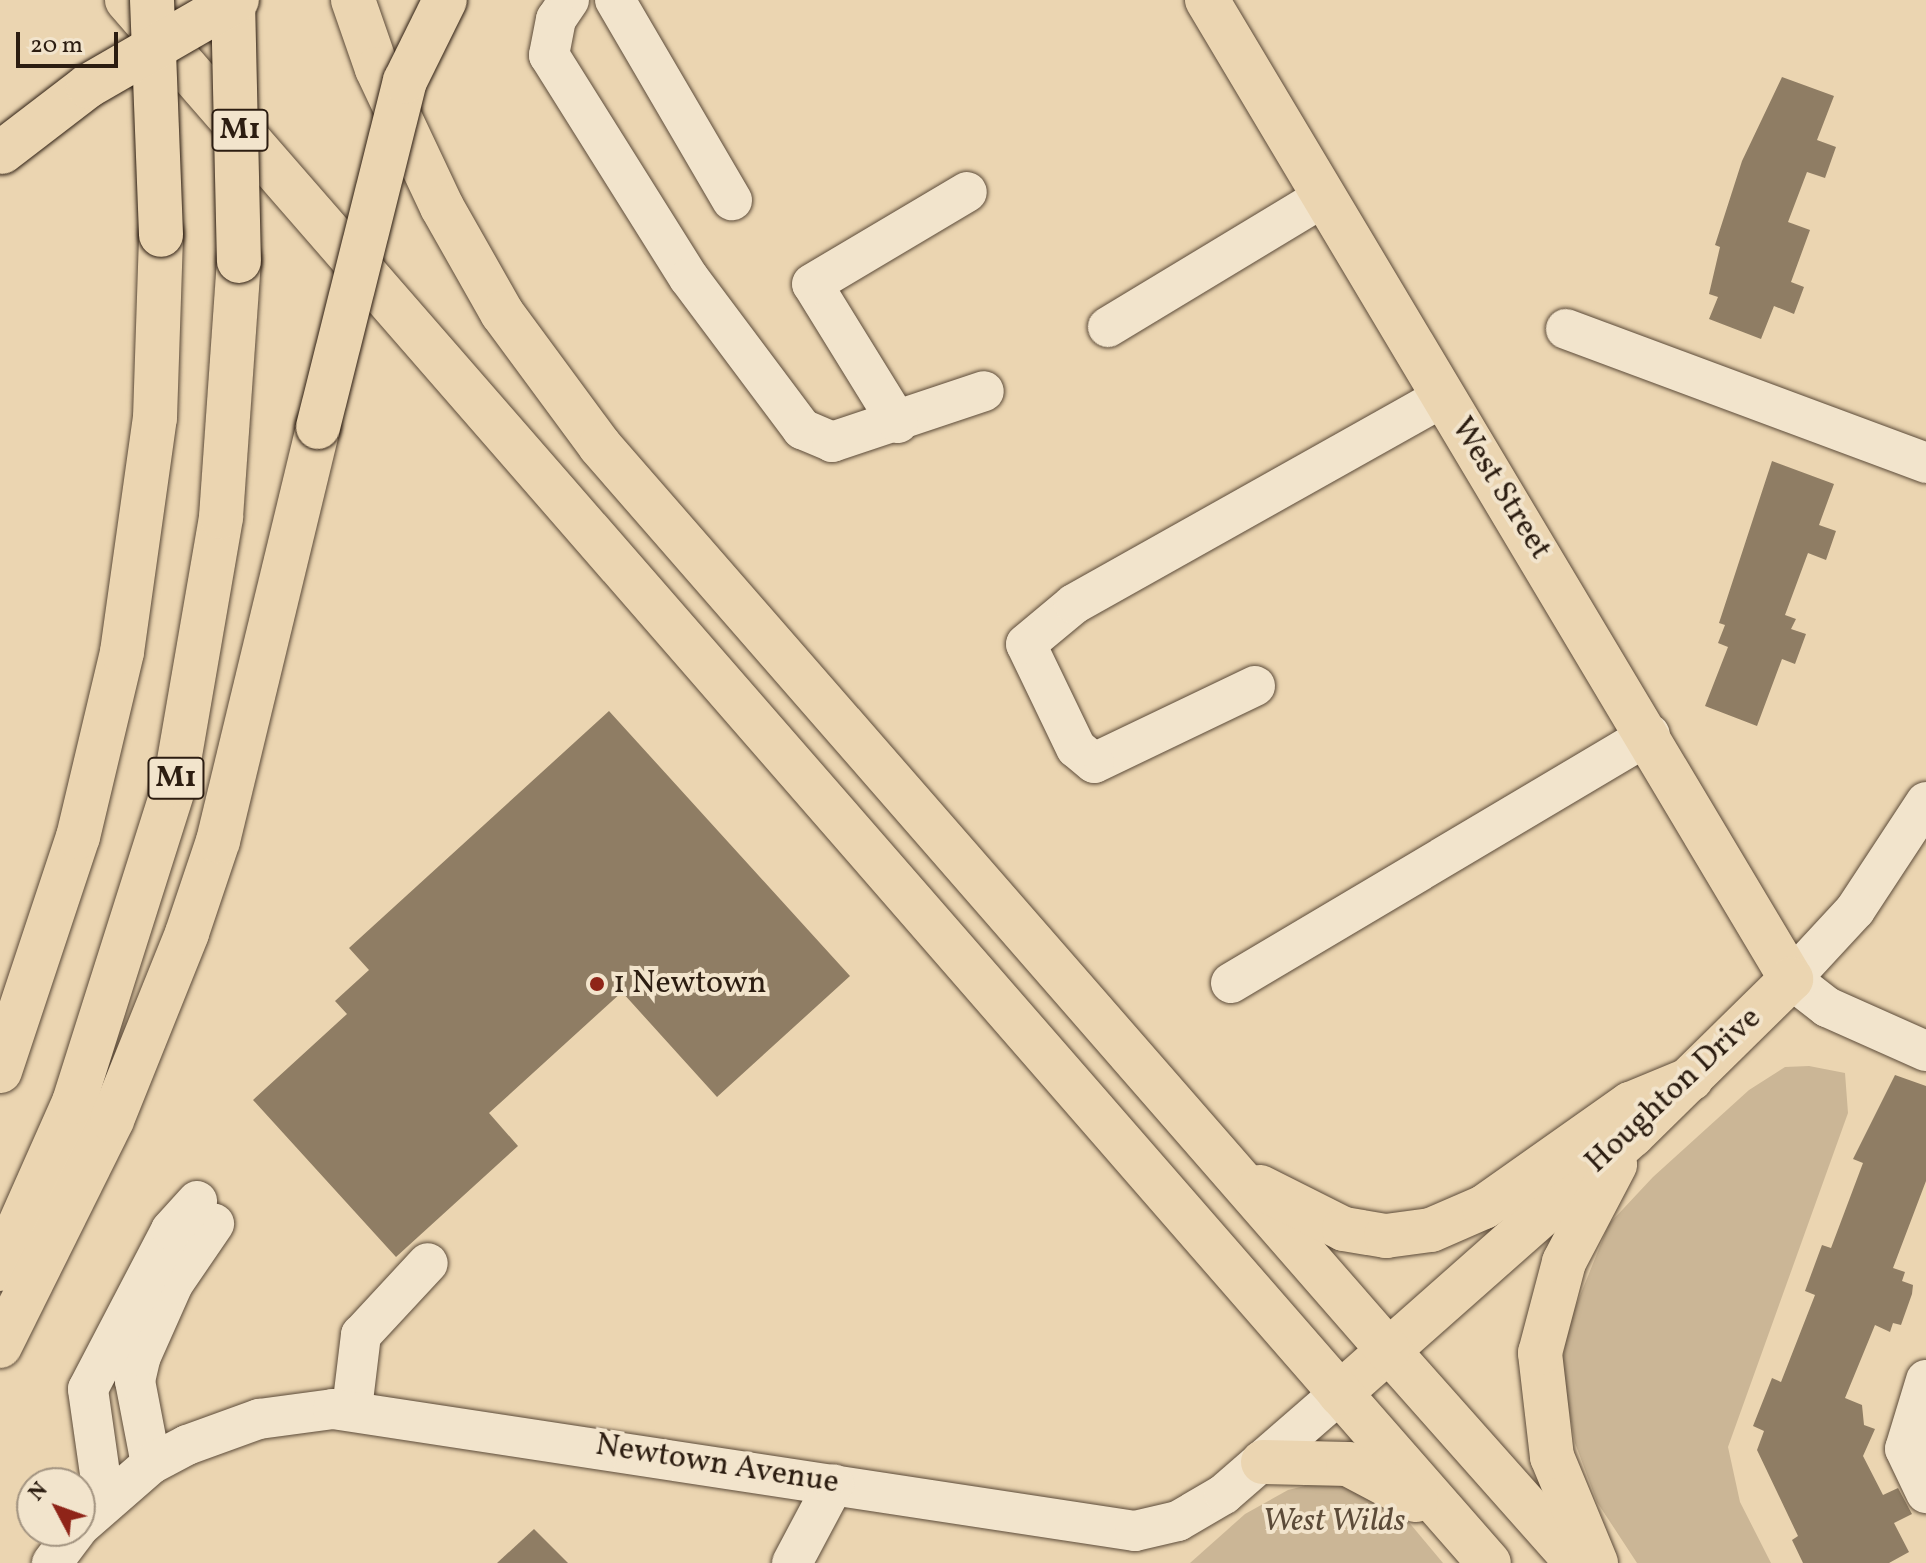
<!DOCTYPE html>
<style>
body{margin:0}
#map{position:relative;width:1926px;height:1563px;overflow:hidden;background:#ebd5b1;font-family:Vollkorn,serif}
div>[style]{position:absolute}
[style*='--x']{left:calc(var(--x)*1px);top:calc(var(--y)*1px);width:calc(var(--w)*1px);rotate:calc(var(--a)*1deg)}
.green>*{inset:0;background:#cbb696}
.building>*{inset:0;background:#8f7d64}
.roads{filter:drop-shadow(0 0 2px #5c4b39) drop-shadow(0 0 2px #5c4b39)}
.minor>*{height:40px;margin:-20px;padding:0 20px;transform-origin:20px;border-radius:20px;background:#f2e4cc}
.major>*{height:44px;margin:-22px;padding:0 22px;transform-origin:22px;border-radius:22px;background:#ebd5b1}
.highway>*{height:44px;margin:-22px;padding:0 22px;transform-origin:22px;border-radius:22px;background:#ebd5b1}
.bridges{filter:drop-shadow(0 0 2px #2c1d11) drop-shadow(0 0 2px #2c1d11)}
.highway-bridge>*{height:44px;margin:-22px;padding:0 22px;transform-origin:22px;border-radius:22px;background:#ebd5b1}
.dots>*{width:22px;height:22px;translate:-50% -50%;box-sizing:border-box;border:4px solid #f2e4cc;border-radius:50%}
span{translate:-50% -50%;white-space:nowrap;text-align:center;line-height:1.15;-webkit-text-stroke:8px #f2e4cc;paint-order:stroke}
.shield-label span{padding:2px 6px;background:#f2e4cc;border:2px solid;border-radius:6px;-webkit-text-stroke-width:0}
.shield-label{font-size:30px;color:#2c1d11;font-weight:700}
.street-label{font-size:32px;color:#2c1d11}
.poi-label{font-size:32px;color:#2c1d11}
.left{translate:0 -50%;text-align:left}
.park-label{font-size:32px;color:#5c4b39;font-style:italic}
.north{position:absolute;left:16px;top:1467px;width:80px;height:80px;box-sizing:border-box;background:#f2e4cc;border:2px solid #a39481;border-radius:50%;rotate:311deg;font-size:22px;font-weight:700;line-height:32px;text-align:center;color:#2c1d11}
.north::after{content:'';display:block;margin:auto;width:28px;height:36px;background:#8f2418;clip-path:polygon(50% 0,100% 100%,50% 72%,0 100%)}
.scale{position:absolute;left:16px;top:32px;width:102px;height:36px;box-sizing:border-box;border:4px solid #2c1d11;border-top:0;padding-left:10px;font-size:24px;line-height:28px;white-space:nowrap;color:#2c1d11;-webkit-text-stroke:6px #f2e4cc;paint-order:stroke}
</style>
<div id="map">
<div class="green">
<i style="clip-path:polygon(1809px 1066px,1845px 1073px,1848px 1113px,1728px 1447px,1740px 1502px,1771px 1563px,1637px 1563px,1597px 1502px,1575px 1443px,1561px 1367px,1569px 1323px,1609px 1224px,1653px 1177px,1749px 1090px,1785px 1067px)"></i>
<i style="clip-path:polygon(1341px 1477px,1407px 1520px,1443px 1563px,1190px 1563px,1245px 1514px,1288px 1490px)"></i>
</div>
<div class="building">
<i style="clip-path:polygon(1782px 77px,1834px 96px,1817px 140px,1836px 147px,1825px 178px,1807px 172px,1788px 222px,1810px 230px,1791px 282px,1804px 287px,1794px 314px,1774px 306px,1761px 339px,1709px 319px,1718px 297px,1709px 294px,1720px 247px,1715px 245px,1742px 161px)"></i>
<i style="clip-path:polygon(1772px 461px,1834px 484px,1819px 525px,1836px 531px,1826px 560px,1808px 553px,1785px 615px,1796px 619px,1791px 629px,1806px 634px,1795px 664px,1782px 659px,1757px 726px,1705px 706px,1728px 647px,1718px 643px,1725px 625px,1719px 623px)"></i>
<i style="clip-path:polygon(609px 711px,850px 976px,717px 1097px,622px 992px,489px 1113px,518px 1146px,396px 1257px,253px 1100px,347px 1014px,335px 1001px,369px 970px,349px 948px)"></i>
<i style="clip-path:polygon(1895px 1075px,1926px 1086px,1926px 1181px,1893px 1268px,1905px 1272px,1902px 1281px,1913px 1285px,1912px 1294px,1901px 1325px,1893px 1323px,1890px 1332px,1875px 1325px,1845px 1398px,1862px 1405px,1864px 1425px,1875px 1429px,1863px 1456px,1883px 1495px,1898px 1488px,1912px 1514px,1894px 1523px,1909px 1552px,1889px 1563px,1803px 1563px,1792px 1540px,1798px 1536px,1757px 1450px,1764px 1431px,1753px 1426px,1772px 1378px,1781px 1382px,1815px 1295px,1805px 1291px,1822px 1245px,1831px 1248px,1863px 1163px,1853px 1159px)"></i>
<i style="clip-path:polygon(534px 1529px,568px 1563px,497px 1563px)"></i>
</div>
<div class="roads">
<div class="minor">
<i style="--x:569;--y:0;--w:23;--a:124"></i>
<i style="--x:556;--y:19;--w:37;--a:101"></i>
<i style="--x:549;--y:55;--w:263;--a:57.9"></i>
<i style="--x:689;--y:278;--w:189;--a:53.2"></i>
<i style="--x:802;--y:429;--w:33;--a:23"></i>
<i style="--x:832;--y:442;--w:160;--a:-18.5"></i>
<i style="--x:615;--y:0;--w:232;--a:59.7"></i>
<i style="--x:1108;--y:327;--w:253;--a:-31.1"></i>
<i style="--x:1566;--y:329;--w:384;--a:20.4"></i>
<i style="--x:898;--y:423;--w:163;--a:-121.7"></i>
<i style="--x:812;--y:284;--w:180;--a:-30.7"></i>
<i style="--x:1255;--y:686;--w:178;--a:154.4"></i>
<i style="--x:1094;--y:763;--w:23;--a:-140"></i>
<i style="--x:1076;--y:748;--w:115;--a:-115.7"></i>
<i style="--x:1026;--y:644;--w:62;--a:-39.8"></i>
<i style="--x:1074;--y:604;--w:423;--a:-29.3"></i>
<i style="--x:1926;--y:802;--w:129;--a:123.3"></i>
<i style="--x:1855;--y:910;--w:94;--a:132.8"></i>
<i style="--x:1791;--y:979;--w:46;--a:37.9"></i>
<i style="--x:1827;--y:1007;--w:108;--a:24"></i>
<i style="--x:1231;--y:983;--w:487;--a:-30.7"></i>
<i style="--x:1926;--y:1380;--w:72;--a:106.9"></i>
<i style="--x:1905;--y:1449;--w:49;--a:64.5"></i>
<i style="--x:352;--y:1409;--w:75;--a:-83.1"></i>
<i style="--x:361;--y:1335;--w:98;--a:-47.1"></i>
<i style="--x:151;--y:1464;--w:85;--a:-100.9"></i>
<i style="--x:135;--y:1381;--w:26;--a:-77"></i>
<i style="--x:141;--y:1356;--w:79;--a:-66"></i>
<i style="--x:173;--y:1284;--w:73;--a:-55.7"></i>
<i style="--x:104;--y:1502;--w:114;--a:-98.1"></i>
<i style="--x:88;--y:1389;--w:179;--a:-62.4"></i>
<i style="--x:171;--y:1230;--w:39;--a:-48"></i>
<i style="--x:80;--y:1526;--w:94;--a:-41.1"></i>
<i style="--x:151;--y:1464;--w:41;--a:-27.8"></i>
<i style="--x:187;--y:1445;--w:77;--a:-19.9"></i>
<i style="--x:259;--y:1419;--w:75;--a:-7.7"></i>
<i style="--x:333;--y:1409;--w:811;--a:8.65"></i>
<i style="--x:1135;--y:1531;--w:44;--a:-13.1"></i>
<i style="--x:1178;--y:1521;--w:53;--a:-30.4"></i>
<i style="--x:1224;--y:1494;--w:154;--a:-41"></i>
<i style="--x:52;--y:1563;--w:40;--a:-53"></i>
<i style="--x:792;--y:1563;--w:89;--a:-62"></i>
</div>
<div class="major">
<i style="--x:1207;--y:0;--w:1140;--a:59.18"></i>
<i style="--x:1791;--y:979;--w:223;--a:135.5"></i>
<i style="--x:1632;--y:1135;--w:390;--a:138.5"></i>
<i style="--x:1340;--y:1393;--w:226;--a:48.8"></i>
<i style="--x:1388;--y:1350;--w:285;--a:48.4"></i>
<i style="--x:1263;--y:1462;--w:85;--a:1.3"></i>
<i style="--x:1348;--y:1464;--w:77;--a:27.9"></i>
<i style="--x:1596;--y:1563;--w:115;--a:-112.5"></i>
<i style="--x:1552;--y:1457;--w:105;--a:-96.6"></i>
<i style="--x:1540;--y:1353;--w:94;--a:-75.2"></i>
<i style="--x:1564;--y:1262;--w:110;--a:-62.3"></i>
</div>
<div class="highway">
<i style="--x:127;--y:0;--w:1847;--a:48.95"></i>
<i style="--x:353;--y:0;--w:73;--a:70.8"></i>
<i style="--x:377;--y:69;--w:153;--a:64.8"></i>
<i style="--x:442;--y:207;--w:122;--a:60.5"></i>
<i style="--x:502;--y:313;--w:165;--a:53.6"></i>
<i style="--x:600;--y:446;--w:1199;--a:48.92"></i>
<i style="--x:0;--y:1071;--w:247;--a:-71.6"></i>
<i style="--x:78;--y:837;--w:190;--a:-76.6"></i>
<i style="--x:122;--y:652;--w:236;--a:-82"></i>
<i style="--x:155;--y:418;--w:183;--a:-88.1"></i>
<i style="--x:1260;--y:1187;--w:94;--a:26.6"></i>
<i style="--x:1344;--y:1229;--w:43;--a:9.5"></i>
<i style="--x:1386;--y:1236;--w:45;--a:-7.6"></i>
<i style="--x:1431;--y:1230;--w:58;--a:-23.5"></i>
<i style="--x:1484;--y:1207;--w:179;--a:-35.2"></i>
<i style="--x:1630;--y:1104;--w:66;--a:-22.3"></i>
<i style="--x:0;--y:1269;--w:183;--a:-66.1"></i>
<i style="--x:74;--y:1102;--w:334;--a:-72.4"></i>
<i style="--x:175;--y:784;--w:271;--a:-80.2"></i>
<i style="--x:221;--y:517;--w:257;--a:-86"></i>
<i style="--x:0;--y:1346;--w:252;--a:-63.6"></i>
<i style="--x:112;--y:1120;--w:201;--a:-68.1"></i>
<i style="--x:187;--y:933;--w:97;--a:-71.4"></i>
<i style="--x:218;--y:841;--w:426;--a:-76.4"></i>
</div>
</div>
<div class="bridges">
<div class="highway-bridge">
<i style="--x:152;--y:0;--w:235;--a:87.8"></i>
<i style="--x:233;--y:0;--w:261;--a:88.7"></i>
<i style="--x:2;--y:152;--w:108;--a:-37.5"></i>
<i style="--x:88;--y:86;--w:172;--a:-30"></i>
<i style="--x:318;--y:427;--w:357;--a:-75.9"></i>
<i style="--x:405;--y:81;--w:90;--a:-63.7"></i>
</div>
</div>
<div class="dots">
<i style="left:597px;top:984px;background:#8f2418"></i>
</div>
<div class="shield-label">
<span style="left:240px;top:130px">M1</span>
<span style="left:176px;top:778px">M1</span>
</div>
<div class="street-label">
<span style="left:1500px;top:489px;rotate:58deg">West Street</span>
<span style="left:1674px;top:1091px;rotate:-43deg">Houghton Drive</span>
<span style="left:717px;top:1465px;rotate:9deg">Newtown Avenue</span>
</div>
<div class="poi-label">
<span class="left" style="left:613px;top:984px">1 Newtown</span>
</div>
<div class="park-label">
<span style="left:1334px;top:1522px">West Wilds</span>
</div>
<div class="north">N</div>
<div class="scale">20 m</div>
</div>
